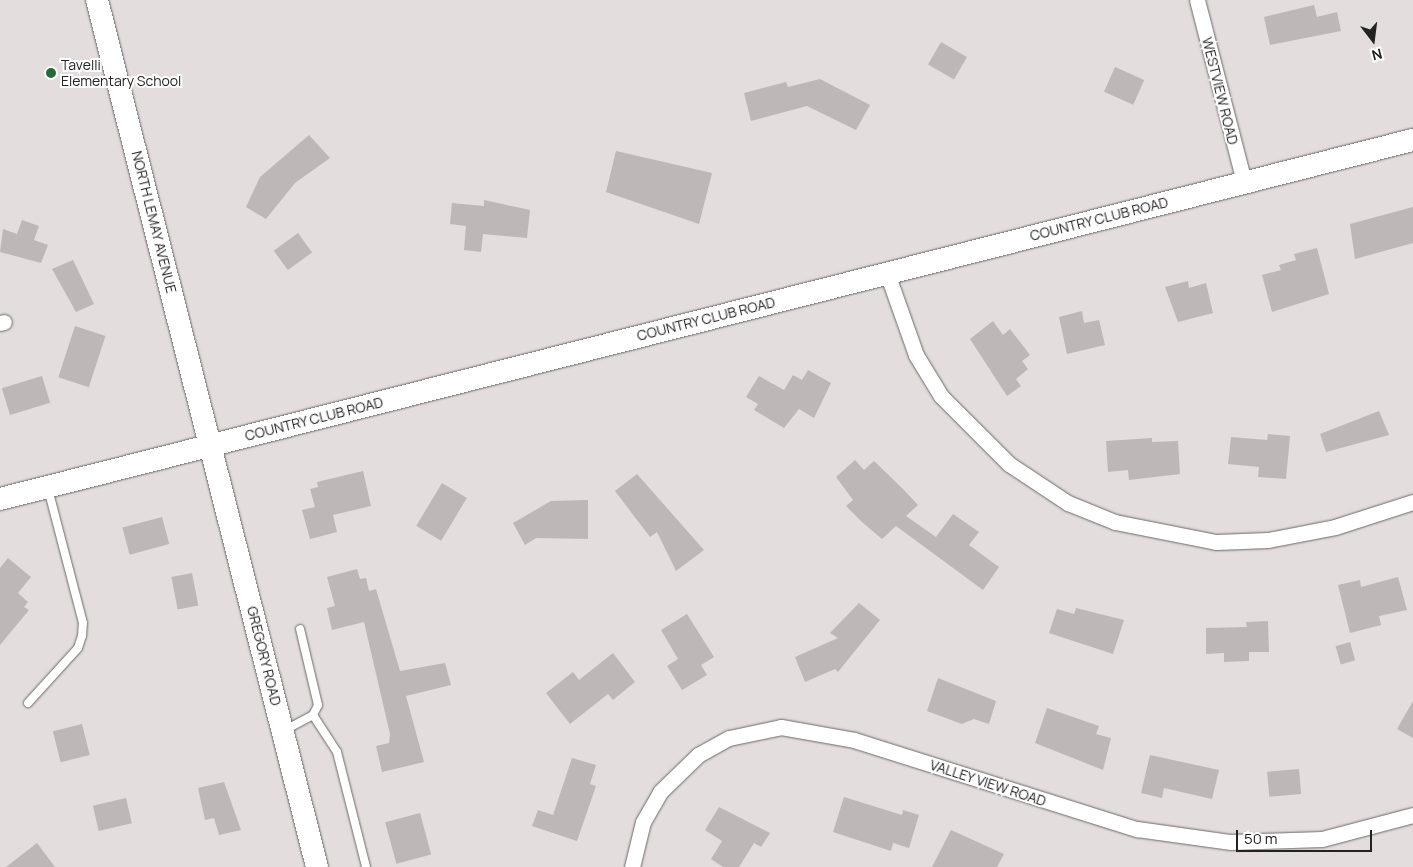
<!DOCTYPE html>
<style>
body{margin:0}
#map{position:relative;width:1413px;height:867px;overflow:hidden;background:#e3dddd;font-family:Manrope,sans-serif}
div>[style]{position:absolute}
[style*='--x']{left:calc(var(--x)*1px);top:calc(var(--y)*1px);width:calc(var(--w)*1px);rotate:calc(var(--a)*1deg)}
.building>*{inset:0;background:#bdb7b7;transform-origin:0 0}
.roads{filter:drop-shadow(0 0 1px #6d6868) drop-shadow(0 0 1px #6d6868)}
.lane>*{height:8px;margin:-4px;padding:0 4px;transform-origin:4px;border-radius:4px;background:#fff}
.street>*{height:15px;margin:-7.5px;padding:0 7.5px;transform-origin:7.5px;border-radius:7.5px;background:#fff}
.secondary>*{height:22px;margin:-11px;padding:0 11px;transform-origin:11px;border-radius:11px;background:#fff}
.dots>*{width:14px;height:14px;translate:-50% -50%;box-sizing:border-box;border:2px solid #fff;border-radius:50%}
span{translate:-50% -50%;white-space:nowrap;text-align:center;line-height:1.15;-webkit-text-stroke:4px #fff;paint-order:stroke}
.poi-label{font-size:14px;color:#232121}
.left{translate:0 -50%;text-align:left}
.street-label{font-size:14px;color:#232121}
.north{position:absolute;left:1348px;top:15px;width:50px;height:50px;-webkit-text-stroke:4px #fff;paint-order:stroke;rotate:165deg;font-size:14px;font-weight:700;line-height:20px;text-align:center;color:#232121}
.north::after{content:'';display:block;margin:auto;width:18px;height:22px;background:#232121;clip-path:polygon(50% 0,100% 100%,50% 72%,0 100%)}
.scale{position:absolute;left:1236px;top:830px;width:136px;height:22px;box-sizing:border-box;border:2px solid #232121;border-top:0;padding-left:6px;font-size:15px;line-height:18px;white-space:nowrap;color:#232121;-webkit-text-stroke:4px #fff;paint-order:stroke}
</style>
<div id="map">
<div class="building">
<i style="clip-path:polygon(1314px 5px,1317px 17px,1337px 12px,1341px 31px,1270px 45px,1264px 17px)"></i>
<i style="left:941px;top:42px;width:30px;height:26px;rotate:30deg"></i>
<i style="left:1115px;top:67px;width:32px;height:27px;rotate:24deg"></i>
<i style="clip-path:polygon(820px 79px,870px 105px,856px 130px,807px 106px,751px 121px,744px 93px,786px 82px,788px 87px)"></i>
<i style="clip-path:polygon(309px 135px,330px 158px,295px 183px,266px 219px,246px 207px,260px 177px)"></i>
<i style="clip-path:polygon(616px 151px,712px 173px,699px 224px,606px 192px)"></i>
<i style="clip-path:polygon(484px 200px,530px 210px,527px 238px,483px 234px,481px 252px,464px 250px,466px 226px,450px 224px,452px 203px,484px 206px)"></i>
<i style="clip-path:polygon(1413px 207px,1413px 243px,1355px 259px,1350px 224px)"></i>
<i style="clip-path:polygon(22px 220px,39px 226px,34px 240px,48px 245px,41px 263px,0 252px,3px 229px,17px 234px)"></i>
<i style="left:298px;top:233px;width:24px;height:30px;rotate:54deg"></i>
<i style="clip-path:polygon(1317px 248px,1329px 294px,1272px 312px,1262px 275px,1281px 270px,1279px 265px,1296px 260px,1294px 254px)"></i>
<i style="clip-path:polygon(73px 260px,94px 304px,76px 312px,52px 269px)"></i>
<i style="clip-path:polygon(1188px 281px,1189px 288px,1206px 283px,1213px 313px,1178px 322px,1165px 287px)"></i>
<i style="clip-path:polygon(1082px 311px,1084px 323px,1099px 320px,1105px 345px,1067px 354px,1059px 317px)"></i>
<i style="clip-path:polygon(993px 321px,1003px 335px,1010px 329px,1030px 355px,1022px 361px,1028px 369px,1016px 379px,1021px 386px,1007px 396px,970px 339px)"></i>
<i style="left:75px;top:326px;width:32px;height:54px;rotate:18deg"></i>
<i style="clip-path:polygon(808px 370px,831px 383px,814px 418px,799px 409px,784px 428px,754px 410px,758px 404px,746px 397px,759px 376px,784px 390px,793px 375px,802px 380px)"></i>
<i style="left:42px;top:376px;width:28px;height:42px;rotate:73deg"></i>
<i style="clip-path:polygon(1379px 411px,1389px 435px,1326px 452px,1320px 434px)"></i>
<i style="clip-path:polygon(1268px 434px,1290px 436px,1286px 479px,1258px 477px,1259px 467px,1228px 464px,1231px 437px,1267px 440px)"></i>
<i style="clip-path:polygon(1152px 438px,1152px 442px,1178px 441px,1180px 474px,1129px 480px,1128px 470px,1108px 472px,1106px 441px)"></i>
<i style="clip-path:polygon(855px 460px,864px 470px,874px 461px,904px 490px,918px 505px,906px 516px,936px 537px,953px 514px,979px 532px,969px 545px,999px 567px,983px 590px,896px 526px,882px 539px,862px 522px,846px 506px,853px 500px,836px 477px)"></i>
<i style="clip-path:polygon(363px 471px,371px 506px,333px 515px,337px 532px,310px 539px,302px 510px,315px 507px,310px 489px,318px 487px,317px 482px)"></i>
<i style="clip-path:polygon(637px 474px,704px 550px,676px 571px,657px 532px,650px 537px,615px 491px)"></i>
<i style="left:442px;top:483px;width:29px;height:50px;rotate:31deg"></i>
<i style="clip-path:polygon(588px 500px,588px 539px,536px 538px,525px 545px,513px 523px,551px 501px)"></i>
<i style="left:162px;top:517px;width:28px;height:41px;rotate:75deg"></i>
<i style="clip-path:polygon(8px 558px,31px 577px,18px 593px,28px 602px,24px 607px,29px 610px,0 645px,0 568px)"></i>
<i style="clip-path:polygon(357px 569px,360px 579px,366px 578px,369px 591px,376px 589px,400px 671px,445px 663px,451px 685px,406px 696px,424px 762px,382px 772px,376px 746px,389px 743px,390px 734px,364px 622px,332px 630px,327px 608px,335px 606px,327px 577px)"></i>
<i style="left:192px;top:573px;width:33px;height:21px;rotate:79deg"></i>
<i style="clip-path:polygon(1398px 577px,1407px 610px,1379px 616px,1381px 625px,1350px 633px,1338px 585px,1360px 580px,1361px 587px)"></i>
<i style="clip-path:polygon(859px 603px,880px 620px,838px 672px,835px 669px,805px 682px,795px 657px,838px 638px,830px 633px)"></i>
<i style="clip-path:polygon(1076px 608px,1124px 620px,1113px 654px,1049px 633px,1057px 609px,1074px 614px)"></i>
<i style="clip-path:polygon(687px 614px,714px 657px,701px 665px,707px 675px,682px 690px,667px 666px,678px 659px,661px 630px)"></i>
<i style="clip-path:polygon(1268px 621px,1269px 652px,1249px 652px,1249px 661px,1224px 662px,1224px 653px,1206px 654px,1206px 628px,1247px 627px,1246px 622px)"></i>
<i style="left:1350px;top:642px;width:19px;height:15px;rotate:74deg"></i>
<i style="clip-path:polygon(613px 653px,635px 682px,613px 700px,608px 694px,570px 724px,546px 693px,573px 672px,579px 680px)"></i>
<i style="clip-path:polygon(938px 678px,996px 701px,989px 724px,974px 719px,962px 724px,927px 711px)"></i>
<i style="clip-path:polygon(1413px 701px,1413px 738px,1397px 729px)"></i>
<i style="clip-path:polygon(1047px 708px,1099px 726px,1096px 734px,1111px 738px,1103px 770px,1035px 743px)"></i>
<i style="left:82px;top:724px;width:32px;height:30px;rotate:76deg"></i>
<i style="clip-path:polygon(1150px 755px,1219px 770px,1212px 799px,1164px 788px,1162px 798px,1141px 793px)"></i>
<i style="clip-path:polygon(572px 758px,596px 765px,590px 784px,596px 786px,577px 841px,532px 826px,538px 810px,553px 815px)"></i>
<i style="left:1299px;top:769px;width:25px;height:32px;rotate:85deg"></i>
<i style="clip-path:polygon(224px 782px,241px 830px,219px 835px,214px 818px,205px 820px,198px 788px)"></i>
<i style="clip-path:polygon(844px 797px,902px 815px,903px 810px,919px 815px,909px 848px,893px 843px,891px 851px,833px 832px)"></i>
<i style="left:126px;top:798px;width:26px;height:34px;rotate:77deg"></i>
<i style="clip-path:polygon(719px 807px,770px 833px,761px 847px,754px 843px,739px 867px,723px 867px,711px 859px,722px 841px,705px 830px)"></i>
<i style="left:420px;top:813px;width:43px;height:36px;rotate:75deg"></i>
<i style="clip-path:polygon(951px 830px,1004px 854px,997px 867px,932px 867px)"></i>
<i style="clip-path:polygon(37px 843px,55px 867px,6px 867px)"></i>
</div>
<div class="roads">
<div class="lane">
<i style="--x:28;--y:703;--w:74;--a:-47.7"></i>
<i style="--x:78;--y:648;--w:13;--a:-72"></i>
<i style="--x:82;--y:636;--w:13;--a:-86"></i>
<i style="--x:83;--y:623;--w:138;--a:-104.6"></i>
<i style="--x:313;--y:715;--w:44;--a:57"></i>
<i style="--x:337;--y:752;--w:119;--a:75.8"></i>
<i style="--x:285;--y:730;--w:32;--a:-28"></i>
<i style="--x:313;--y:715;--w:11;--a:-63"></i>
<i style="--x:318;--y:705;--w:78;--a:-103.3"></i>
</div>
<div class="street">
<i style="--x:1197;--y:0;--w:188;--a:75.5"></i>
<i style="--x:887;--y:273;--w:87;--a:70.5"></i>
<i style="--x:916;--y:355;--w:48;--a:58.6"></i>
<i style="--x:941;--y:396;--w:96;--a:45"></i>
<i style="--x:1009;--y:464;--w:71;--a:33.5"></i>
<i style="--x:1068;--y:503;--w:51;--a:22"></i>
<i style="--x:1115;--y:522;--w:103;--a:11.2"></i>
<i style="--x:1216;--y:542;--w:52;--a:-2.2"></i>
<i style="--x:1268;--y:540;--w:68;--a:-11"></i>
<i style="--x:1335;--y:527;--w:82;--a:-17.8"></i>
<i style="--x:0;--y:323;--w:4;--a:-14"></i>
<i style="--x:632;--y:867;--w:46;--a:-76.3"></i>
<i style="--x:643;--y:822;--w:34;--a:-60"></i>
<i style="--x:660;--y:792;--w:53;--a:-44.2"></i>
<i style="--x:698;--y:755;--w:35;--a:-29"></i>
<i style="--x:729;--y:738;--w:53;--a:-11.9"></i>
<i style="--x:781;--y:727;--w:74;--a:10.1"></i>
<i style="--x:854;--y:740;--w:297;--a:17.5"></i>
<i style="--x:1137;--y:829;--w:95;--a:7.9"></i>
<i style="--x:1231;--y:842;--w:91;--a:-1.9"></i>
<i style="--x:1322;--y:839;--w:94;--a:-14.8"></i>
</div>
<div class="secondary">
<i style="--x:97;--y:0;--w:894;--a:75.76"></i>
<i style="--x:0;--y:499;--w:1458;--a:-14.26"></i>
</div>
</div>
<div class="dots">
<i style="left:51px;top:73px;background:#246b37"></i>
</div>
<div class="poi-label">
<span class="left" style="left:61px;top:73px">Tavelli<br>Elementary School</span>
</div>
<div class="street-label">
<span style="left:1220px;top:91px;rotate:76deg">WESTVIEW ROAD</span>
<span style="left:1099px;top:219px;rotate:-14deg">COUNTRY CLUB ROAD</span>
<span style="left:154px;top:222px;rotate:76deg">NORTH LEMAY AVENUE</span>
<span style="left:706px;top:319px;rotate:-14deg">COUNTRY CLUB ROAD</span>
<span style="left:314px;top:419px;rotate:-14deg">COUNTRY CLUB ROAD</span>
<span style="left:264px;top:656px;rotate:76deg">GREGORY ROAD</span>
<span style="left:988px;top:783px;rotate:18deg">VALLEY VIEW ROAD</span>
</div>
<div class="north">N</div>
<div class="scale">50 m</div>
</div>
